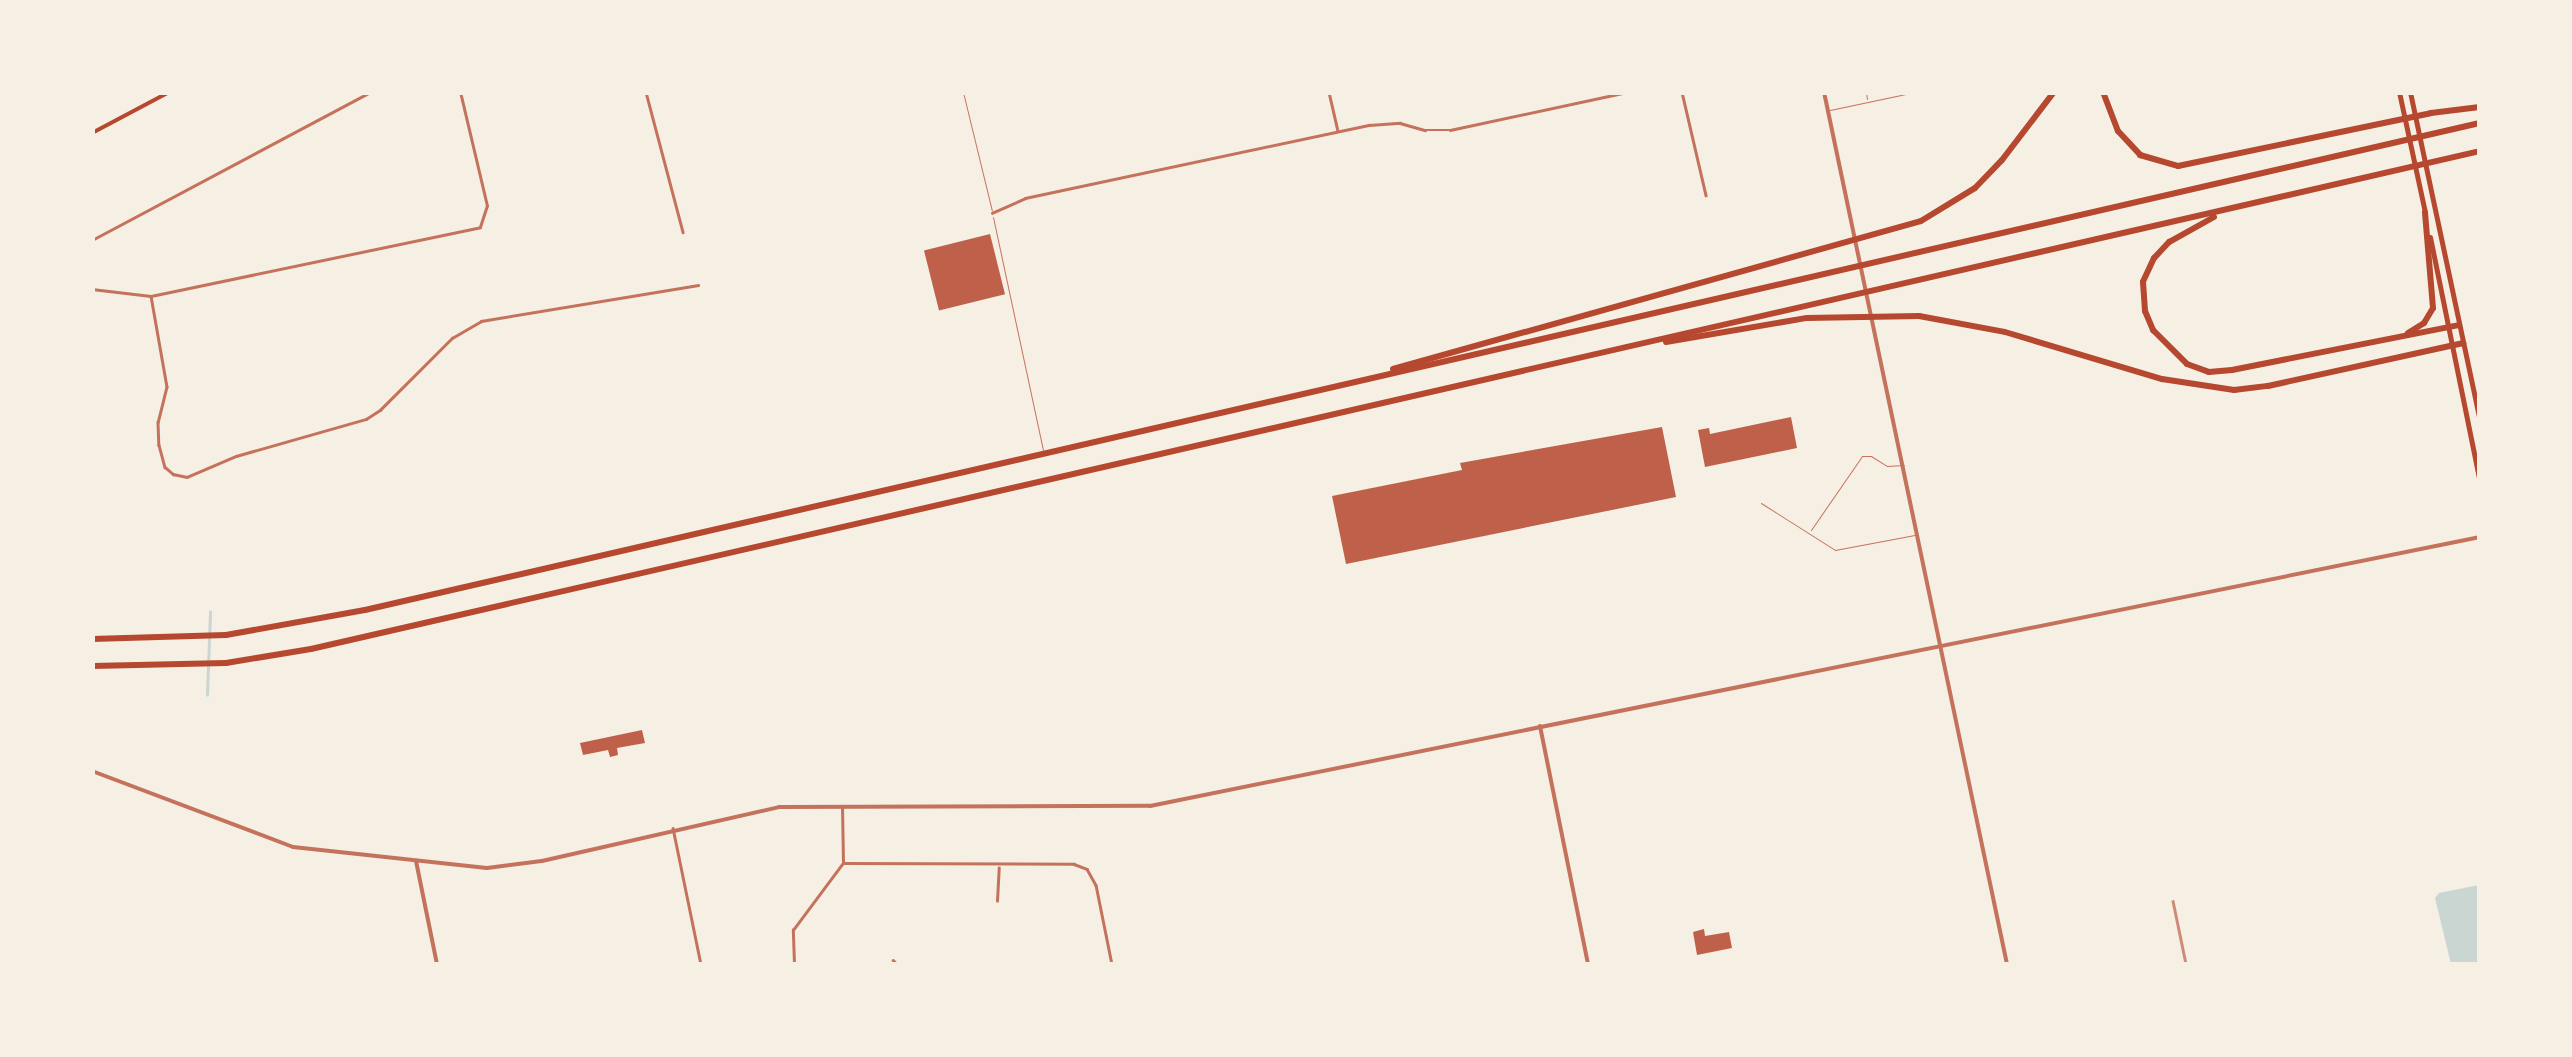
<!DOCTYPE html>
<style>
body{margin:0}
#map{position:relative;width:2572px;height:1057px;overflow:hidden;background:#f6efe4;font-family:"Times New Roman",serif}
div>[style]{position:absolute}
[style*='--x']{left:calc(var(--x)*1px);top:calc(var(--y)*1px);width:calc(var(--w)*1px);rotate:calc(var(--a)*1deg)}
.water>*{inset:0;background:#c9d6d2}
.stream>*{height:2.5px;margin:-1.25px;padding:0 1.25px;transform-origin:1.25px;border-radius:1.25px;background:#c9d6d2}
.building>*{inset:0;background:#bf614a;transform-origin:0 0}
.service>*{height:1px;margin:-0.5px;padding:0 0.5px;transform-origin:0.5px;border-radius:0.5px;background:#c5725c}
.minor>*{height:2.5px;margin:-1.25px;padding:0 1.25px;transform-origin:1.25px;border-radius:1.25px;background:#c5725c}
.tertiary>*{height:4px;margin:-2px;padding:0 2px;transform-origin:2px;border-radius:2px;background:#c5725c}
.secondary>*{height:4px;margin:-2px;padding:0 2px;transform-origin:2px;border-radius:2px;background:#b5482f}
.primary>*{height:5px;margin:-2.5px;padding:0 2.5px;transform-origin:2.5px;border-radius:2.5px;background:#b5482f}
.motorway>*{height:6px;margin:-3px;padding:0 3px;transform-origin:3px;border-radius:3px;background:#b5482f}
.rail>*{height:2.5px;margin:-1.25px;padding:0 1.25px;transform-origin:1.25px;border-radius:1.25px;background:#cf8b77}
span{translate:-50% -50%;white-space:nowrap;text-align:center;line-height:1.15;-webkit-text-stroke:9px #f6efe4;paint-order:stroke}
.frame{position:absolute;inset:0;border:95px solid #f6efe4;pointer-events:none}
</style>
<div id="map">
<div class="water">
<i style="clip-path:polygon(2479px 885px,2479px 964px,2451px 964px,2435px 898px,2439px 893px)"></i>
</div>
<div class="stream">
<i style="--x:207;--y:695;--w:83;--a:-87.9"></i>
</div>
<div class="building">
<i style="left:990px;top:234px;width:62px;height:68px;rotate:76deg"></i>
<i style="clip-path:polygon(1791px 417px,1797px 448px,1705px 467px,1698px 430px,1709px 428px,1710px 434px)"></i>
<i style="clip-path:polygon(1662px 427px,1676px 497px,1346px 564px,1332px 496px,1462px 470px,1460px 463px)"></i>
<i style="clip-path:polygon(642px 730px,645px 743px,617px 748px,618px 755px,610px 757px,608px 750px,583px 755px,580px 743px)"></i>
<i style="clip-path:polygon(1704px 929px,1705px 936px,1729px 932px,1732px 948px,1697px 955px,1693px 932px)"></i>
</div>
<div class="service">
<i style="--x:963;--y:92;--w:122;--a:76.3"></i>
<i style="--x:1866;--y:92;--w:7;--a:82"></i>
<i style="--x:1830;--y:110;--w:87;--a:-12"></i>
<i style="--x:993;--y:217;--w:238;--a:77.9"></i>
<i style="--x:1761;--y:503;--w:88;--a:32.4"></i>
<i style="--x:1835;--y:550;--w:81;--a:-10.6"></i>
<i style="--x:1811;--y:530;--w:90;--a:-55.4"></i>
<i style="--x:1862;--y:456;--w:9;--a:0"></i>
<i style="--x:1871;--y:456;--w:19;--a:32"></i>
<i style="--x:1887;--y:466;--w:17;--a:-3"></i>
</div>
<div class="minor">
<i style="--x:646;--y:92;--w:145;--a:75.2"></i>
<i style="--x:1329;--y:92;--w:39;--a:77"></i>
<i style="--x:1682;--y:92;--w:106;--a:76.9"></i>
<i style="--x:992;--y:213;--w:36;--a:-24"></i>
<i style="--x:1025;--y:198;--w:352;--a:-12"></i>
<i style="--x:1369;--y:125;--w:31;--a:-4"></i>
<i style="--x:1400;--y:123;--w:26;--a:16"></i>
<i style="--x:1425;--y:130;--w:25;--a:0"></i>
<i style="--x:1450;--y:130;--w:182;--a:-12.1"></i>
<i style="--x:92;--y:240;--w:315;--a:-28"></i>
<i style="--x:92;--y:289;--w:59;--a:6.8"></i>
<i style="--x:151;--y:296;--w:336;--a:-11.8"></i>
<i style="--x:480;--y:227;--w:22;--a:-72"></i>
<i style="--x:487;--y:206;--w:117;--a:-103.3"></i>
<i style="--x:151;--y:296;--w:92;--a:80"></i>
<i style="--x:167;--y:387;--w:36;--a:104"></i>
<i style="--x:158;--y:422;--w:23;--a:88"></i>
<i style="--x:159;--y:445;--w:23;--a:75"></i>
<i style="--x:165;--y:467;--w:11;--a:41"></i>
<i style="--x:173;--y:474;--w:14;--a:12"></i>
<i style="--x:187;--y:477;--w:53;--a:-23.2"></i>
<i style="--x:236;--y:456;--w:135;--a:-15.9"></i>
<i style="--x:366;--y:419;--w:17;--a:-33"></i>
<i style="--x:380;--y:410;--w:102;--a:-45"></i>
<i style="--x:452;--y:338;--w:34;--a:-30"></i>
<i style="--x:481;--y:321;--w:220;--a:-9.4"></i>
<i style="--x:673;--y:828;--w:139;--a:78.4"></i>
<i style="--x:843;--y:863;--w:231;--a:0.2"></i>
<i style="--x:1074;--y:864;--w:14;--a:21"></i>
<i style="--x:1087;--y:869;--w:18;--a:61"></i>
<i style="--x:1096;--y:885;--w:81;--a:78.6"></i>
<i style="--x:997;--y:901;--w:33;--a:-87"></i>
<i style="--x:893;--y:960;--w:6;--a:45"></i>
<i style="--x:794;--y:964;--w:34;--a:-92"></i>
<i style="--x:793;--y:930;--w:84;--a:-53.3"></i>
<i style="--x:843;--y:863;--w:56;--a:-91"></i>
</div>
<div class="tertiary">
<i style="--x:1824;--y:92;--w:891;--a:78.15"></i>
<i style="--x:1540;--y:726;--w:243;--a:78.6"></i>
<i style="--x:92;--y:771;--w:215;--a:20.7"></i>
<i style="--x:293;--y:847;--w:195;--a:6.2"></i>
<i style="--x:487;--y:868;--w:55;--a:-7.3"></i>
<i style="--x:542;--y:861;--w:243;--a:-12.8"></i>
<i style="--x:779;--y:807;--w:371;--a:-0.2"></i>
<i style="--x:1150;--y:806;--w:1357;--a:-11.43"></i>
<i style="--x:416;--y:861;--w:105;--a:78.5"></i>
</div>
<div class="secondary">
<i style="--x:92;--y:133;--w:87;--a:-28"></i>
</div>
<div class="primary">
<i style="--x:2399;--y:92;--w:123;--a:77.8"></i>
<i style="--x:2410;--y:92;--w:336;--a:78"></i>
<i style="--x:2430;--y:237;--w:250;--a:78.5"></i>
</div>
<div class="motorway">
<i style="--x:2103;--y:92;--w:42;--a:69"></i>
<i style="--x:2118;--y:131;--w:33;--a:47"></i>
<i style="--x:2140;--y:155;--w:40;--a:16"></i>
<i style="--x:2178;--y:166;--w:258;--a:-11.8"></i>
<i style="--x:2431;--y:113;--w:49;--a:-7"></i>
<i style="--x:2214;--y:217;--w:51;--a:150.9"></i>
<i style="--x:2169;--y:242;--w:22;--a:133"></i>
<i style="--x:2154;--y:258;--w:26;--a:115"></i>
<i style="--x:2143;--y:282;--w:29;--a:86"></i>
<i style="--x:2145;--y:311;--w:21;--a:67"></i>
<i style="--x:2153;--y:330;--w:48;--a:45"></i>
<i style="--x:2187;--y:364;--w:23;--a:20"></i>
<i style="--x:2209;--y:372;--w:23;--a:-5"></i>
<i style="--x:2232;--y:370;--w:231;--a:-11.2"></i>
<i style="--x:2408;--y:333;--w:19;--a:-32"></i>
<i style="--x:2424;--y:323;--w:17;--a:-59"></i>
<i style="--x:2433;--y:308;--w:96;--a:-94.8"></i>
<i style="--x:1666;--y:342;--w:143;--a:-9.7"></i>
<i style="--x:1807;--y:318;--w:112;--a:-1"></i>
<i style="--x:1919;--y:316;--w:87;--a:10.5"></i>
<i style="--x:2005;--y:332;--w:164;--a:16.7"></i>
<i style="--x:2162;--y:379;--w:73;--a:8.7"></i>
<i style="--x:2234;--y:390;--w:34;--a:-7"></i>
<i style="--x:2268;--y:386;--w:200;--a:-12.4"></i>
<i style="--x:1393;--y:369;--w:548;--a:-15.66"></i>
<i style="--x:1921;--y:221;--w:63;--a:-31.4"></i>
<i style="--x:1975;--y:188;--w:39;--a:-46"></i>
<i style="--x:2002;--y:160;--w:86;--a:-52.6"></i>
<i style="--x:92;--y:639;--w:134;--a:-1.7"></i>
<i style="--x:226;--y:635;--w:141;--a:-10.2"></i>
<i style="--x:365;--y:610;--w:2170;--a:-12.97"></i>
<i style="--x:92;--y:666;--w:134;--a:-1.3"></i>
<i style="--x:226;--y:663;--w:86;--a:-9.4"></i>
<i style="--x:311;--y:649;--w:2225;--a:-12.93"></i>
</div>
<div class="rail">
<i style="--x:2173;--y:901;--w:64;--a:78.3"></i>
</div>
<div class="frame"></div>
</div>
